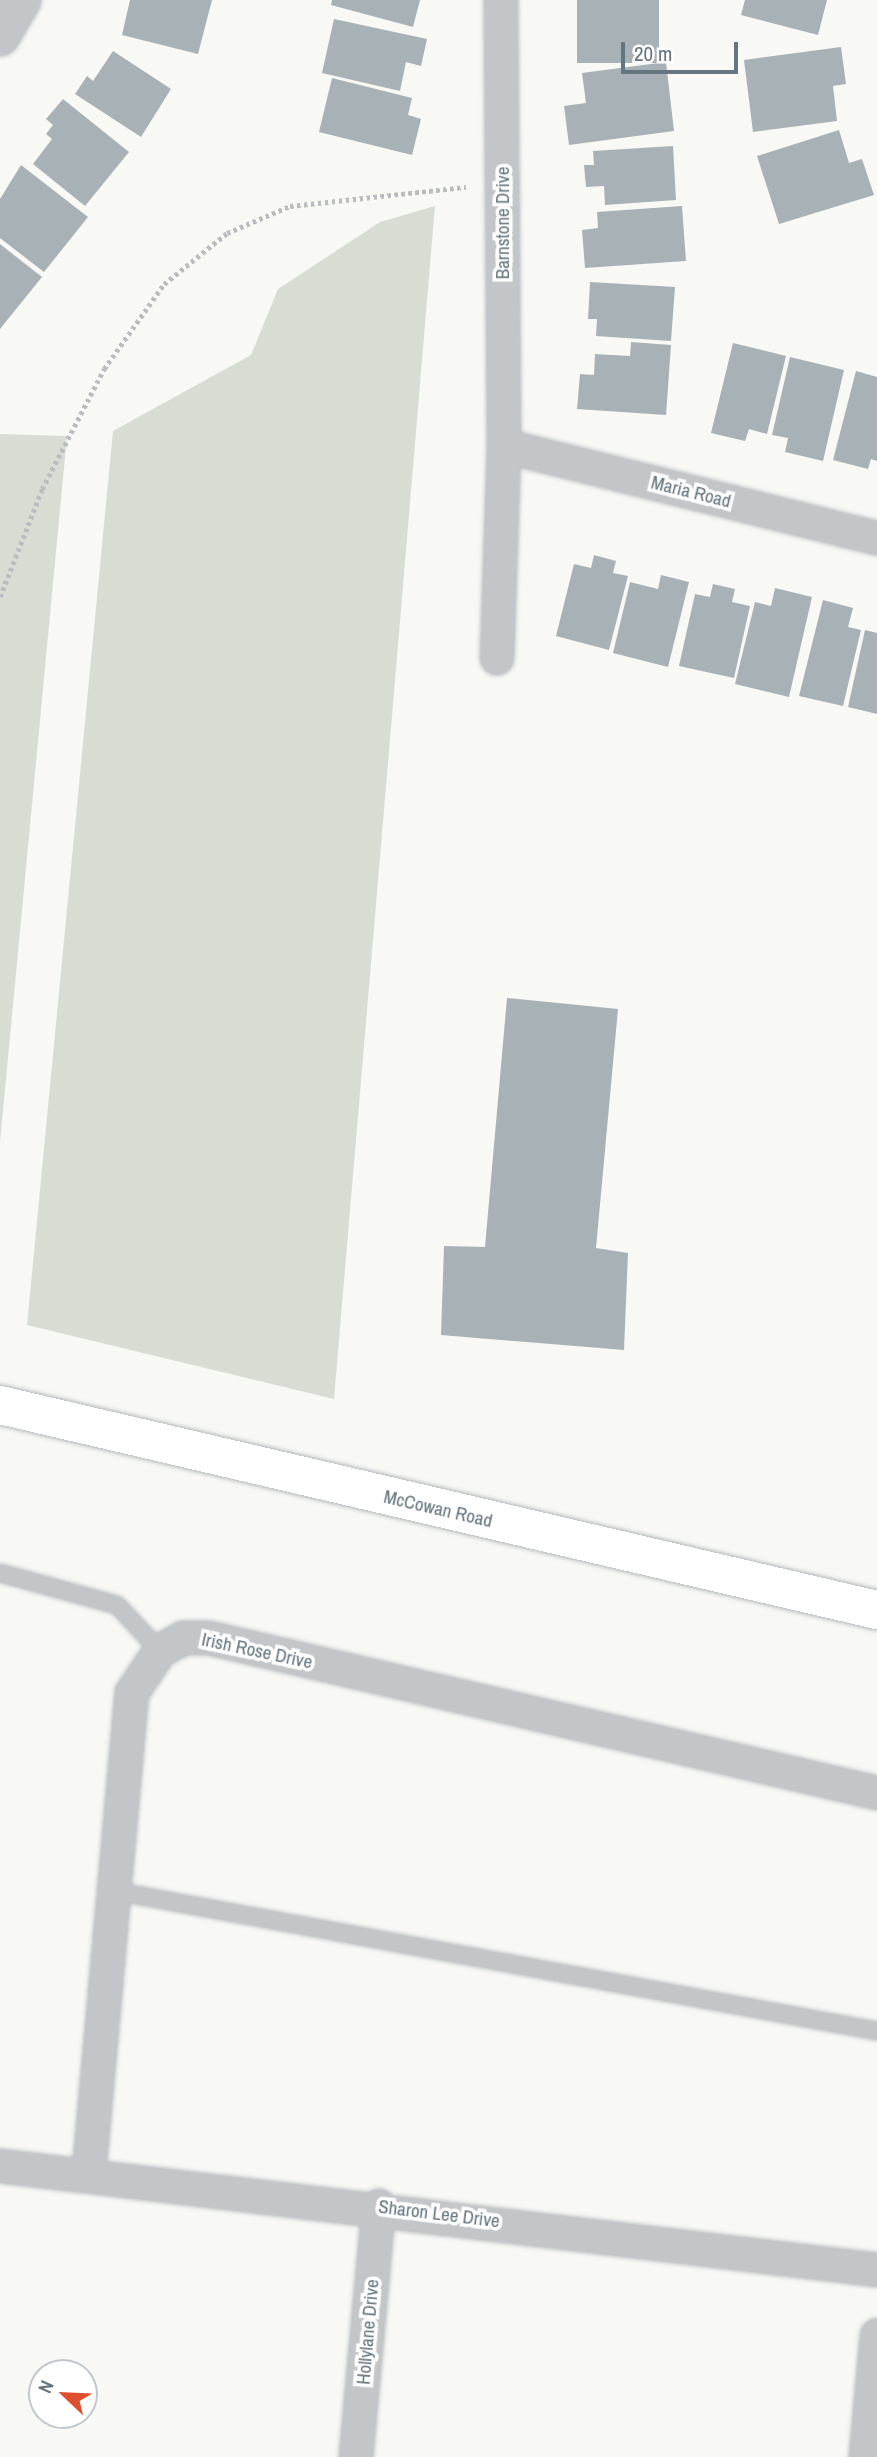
<!DOCTYPE html>
<style>
body{margin:0}
#map{position:relative;width:877px;height:2457px;overflow:hidden;background:#f8f8f5;font-family:"Archivo Narrow",sans-serif}
div>[style]{position:absolute}
[style*='--x']{left:calc(var(--x)*1px);top:calc(var(--y)*1px);width:calc(var(--w)*1px);rotate:calc(var(--a)*1deg)}
.green>*{inset:0;background:#d8ddd4}
.building>*{inset:0;background:#a8b1b6;transform-origin:0 0}
.path>*{height:4.5px;margin-top:-2.25px;transform-origin:0;background:repeating-linear-gradient(90deg,#babdbf 0 3.5px,transparent 0 7px)}
.roads{filter:drop-shadow(0 0 2px #b4babe) drop-shadow(0 0 2px #b4babe)}
.service>*{height:16px;margin:-8px;padding:0 8px;transform-origin:8px;border-radius:8px;background:#c2c6c9}
.minor>*{height:32px;margin:-16px;padding:0 16px;transform-origin:16px;border-radius:16px;background:#c2c6c9}
.tertiary>*{height:38px;margin:-19px;padding:0 19px;transform-origin:19px;border-radius:19px;background:#c2c6c9}
.secondary>*{height:38px;margin:-19px;padding:0 19px;transform-origin:19px;border-radius:19px;background:#fff}
span{translate:-50% -50%;white-space:nowrap;text-align:center;line-height:1.15;-webkit-text-stroke:7px #fff;paint-order:stroke}
.street-label{font-size:19px;color:#64757f}
.north{position:absolute;left:28px;top:2359px;width:70px;height:70px;box-sizing:border-box;background:#fff;border:2px solid #c1c8cc;border-radius:50%;rotate:293deg;font-size:19px;font-weight:700;line-height:28px;text-align:center;color:#64757f}
.north::after{content:'';display:block;margin:auto;width:24px;height:32px;background:#de4e2f;clip-path:polygon(50% 0,100% 100%,50% 72%,0 100%)}
.scale{position:absolute;left:621px;top:42px;width:117px;height:32px;box-sizing:border-box;border:4px solid #64757f;border-top:0;padding-left:9px;font-size:21px;line-height:24px;white-space:nowrap;color:#64757f;-webkit-text-stroke:5px #fff;paint-order:stroke}
</style>
<div id="map">
<div class="green">
<i style="clip-path:polygon(435px 206px,396px 669px,334px 1399px,27px 1325px,113px 431px,251px 355px,278px 289px,380px 222px)"></i>
<i style="clip-path:polygon(0 434px,67px 436px,0 1142px)"></i>
</div>
<div class="building">
<i style="clip-path:polygon(130px 0,212px 0,198px 54px,122px 35px)"></i>
<i style="clip-path:polygon(332px 0,420px 0,413px 27px,331px 5px)"></i>
<i style="left:577px;top:0;width:82px;height:63px"></i>
<i style="clip-path:polygon(745px 0,827px 0,818px 35px,741px 15px)"></i>
<i style="clip-path:polygon(334px 19px,427px 39px,421px 66px,406px 62px,400px 91px,322px 73px)"></i>
<i style="clip-path:polygon(841px 47px,846px 84px,833px 86px,837px 121px,753px 132px,744px 60px)"></i>
<i style="clip-path:polygon(113px 51px,171px 89px,141px 137px,75px 94px,87px 76px,93px 81px)"></i>
<i style="clip-path:polygon(666px 62px,674px 131px,569px 145px,564px 106px,586px 103px,582px 73px)"></i>
<i style="clip-path:polygon(332px 78px,412px 98px,408px 115px,421px 119px,412px 155px,319px 132px)"></i>
<i style="clip-path:polygon(63px 99px,129px 152px,85px 206px,33px 164px,52px 139px,46px 134px,53px 125px,46px 119px)"></i>
<i style="clip-path:polygon(839px 130px,849px 163px,862px 159px,874px 195px,779px 224px,757px 156px)"></i>
<i style="clip-path:polygon(673px 146px,676px 200px,605px 205px,604px 186px,586px 187px,584px 165px,594px 165px,593px 151px)"></i>
<i style="clip-path:polygon(21px 165px,88px 217px,44px 272px,0 238px,0 199px)"></i>
<i style="clip-path:polygon(682px 206px,686px 261px,585px 268px,582px 230px,598px 228px,597px 212px)"></i>
<i style="clip-path:polygon(0 244px,42px 277px,0 329px)"></i>
<i style="clip-path:polygon(590px 282px,675px 287px,671px 341px,596px 336px,597px 319px,588px 319px)"></i>
<i style="clip-path:polygon(631px 342px,671px 345px,666px 415px,577px 409px,580px 374px,594px 375px,595px 354px,630px 356px)"></i>
<i style="clip-path:polygon(733px 343px,786px 356px,767px 434px,749px 429px,745px 441px,711px 433px)"></i>
<i style="clip-path:polygon(790px 357px,844px 370px,823px 461px,785px 452px,788px 438px,772px 435px)"></i>
<i style="clip-path:polygon(856px 371px,877px 377px,877px 461px,871px 459px,868px 469px,833px 460px)"></i>
<i style="clip-path:polygon(594px 555px,616px 561px,613px 573px,628px 576px,609px 650px,556px 636px,574px 564px,591px 568px)"></i>
<i style="clip-path:polygon(661px 575px,689px 582px,668px 667px,613px 653px,630px 582px,658px 589px)"></i>
<i style="clip-path:polygon(713px 584px,735px 589px,732px 602px,750px 606px,734px 678px,679px 666px,695px 594px,710px 597px)"></i>
<i style="clip-path:polygon(775px 588px,812px 597px,789px 697px,735px 684px,755px 602px,771px 606px)"></i>
<i style="clip-path:polygon(823px 600px,853px 608px,848px 627px,861px 630px,843px 706px,799px 696px)"></i>
<i style="clip-path:polygon(865px 630px,877px 633px,877px 714px,848px 707px)"></i>
<i style="clip-path:polygon(507px 998px,618px 1009px,596px 1248px,628px 1253px,624px 1350px,441px 1335px,444px 1246px,485px 1247px)"></i>
</div>
<div class="path">
<i style="--x:0;--y:597;--w:116;--a:-68.7"></i>
<i style="--x:42;--y:489;--w:135;--a:-62.7"></i>
<i style="--x:104;--y:369;--w:104;--a:-54.8"></i>
<i style="--x:164;--y:284;--w:81;--a:-39"></i>
<i style="--x:227;--y:233;--w:69;--a:-23.2"></i>
<i style="--x:290;--y:206;--w:177;--a:-6.2"></i>
</div>
<div class="roads">
<div class="service">
<i style="--x:0;--y:1573;--w:121;--a:15.3"></i>
<i style="--x:117;--y:1605;--w:63;--a:46.9"></i>
<i style="--x:114;--y:1891;--w:776;--a:10.4"></i>
</div>
<div class="minor">
<i style="--x:504;--y:446;--w:384;--a:13.9"></i>
<i style="--x:497;--y:658;--w:212;--a:-88.1"></i>
<i style="--x:504;--y:446;--w:446;--a:-90.4"></i>
<i style="--x:0;--y:2166;--w:883;--a:6.76"></i>
<i style="--x:89;--y:2173;--w:482;--a:-84.9"></i>
<i style="--x:132;--y:1693;--w:50;--a:-56.3"></i>
<i style="--x:160;--y:1651;--w:26;--a:-29"></i>
<i style="--x:183;--y:1638;--w:26;--a:0"></i>
<i style="--x:209;--y:1638;--w:686;--a:13.06"></i>
<i style="--x:356;--y:2457;--w:252;--a:-84.8"></i>
<i style="--x:866;--y:2457;--w:122;--a:-84.8"></i>
</div>
<div class="tertiary">
<i style="--x:0;--y:36;--w:42;--a:-59.7"></i>
</div>
<div class="secondary">
<i style="--x:0;--y:1405;--w:901;--a:13.16"></i>
</div>
</div>
<div class="street-label">
<span style="left:503px;top:223px;rotate:-90deg">Barnstone Drive</span>
<span style="left:691px;top:492px;rotate:14deg">Maria Road</span>
<span style="left:438px;top:1509px;rotate:13deg">McCowan Road</span>
<span style="left:257px;top:1651px;rotate:12deg">Irish Rose Drive</span>
<span style="left:439px;top:2214px;rotate:7deg">Sharon Lee Drive</span>
<span style="left:368px;top:2332px;rotate:-85deg">Hollylane Drive</span>
</div>
<div class="north">N</div>
<div class="scale">20 m</div>
</div>
